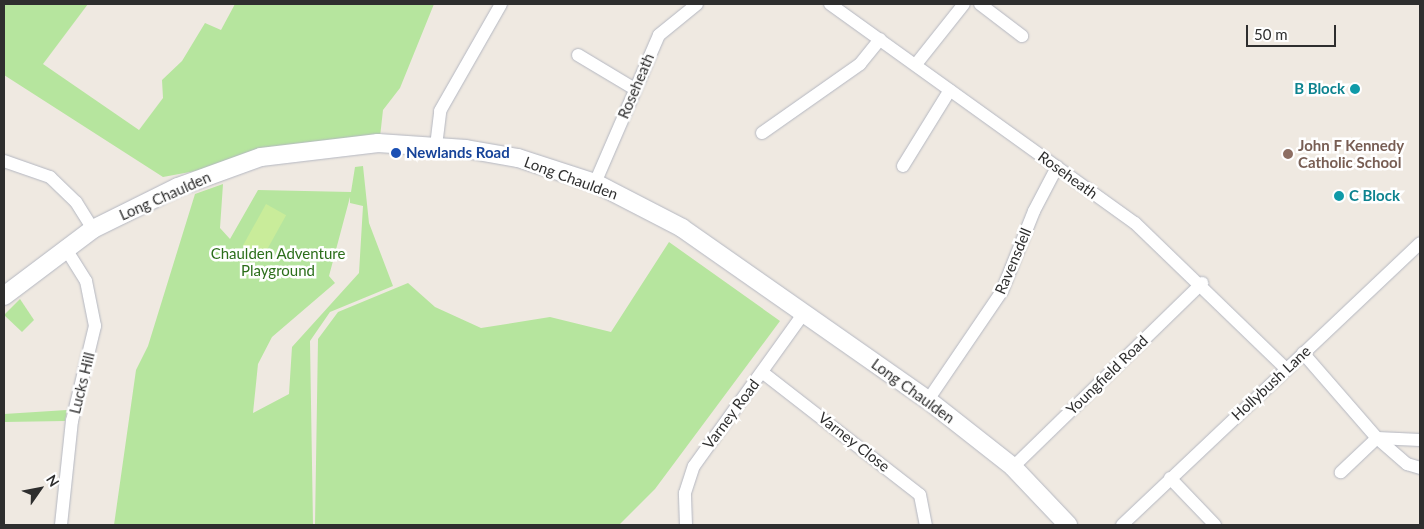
<!DOCTYPE html>
<style>
body{margin:0}
#map{position:relative;width:1424px;height:529px;overflow:hidden;background:#efe9e1;font-family:Lato,sans-serif}
div>[style]{position:absolute}
[style*='--x']{left:calc(var(--x)*1px);top:calc(var(--y)*1px);width:calc(var(--w)*1px);rotate:calc(var(--a)*1deg)}
.green>*{inset:0;background:#b6e59e}
.pitch>*{inset:0;background:#c9ec9a;transform-origin:0 0}
.roads{filter:drop-shadow(0 0 1px #b4b7c1) drop-shadow(0 0 1px #b4b7c1)}
.street>*{height:12px;margin:-6px;padding:0 6px;transform-origin:6px;border-radius:6px;background:#fff}
.secondary>*{height:18px;margin:-9px;padding:0 9px;transform-origin:9px;border-radius:9px;background:#fff}
.dots>*{width:14px;height:14px;translate:-50% -50%;box-sizing:border-box;border:2px solid #fff;border-radius:50%}
span{translate:-50% -50%;white-space:nowrap;text-align:center;line-height:1.15;-webkit-text-stroke:5px #fff;paint-order:stroke}
.street-label{font-size:15px;color:#2e2e2e}
.culture-label{font-size:15px;color:#0d838f;font-weight:700}
.right{translate:-100% -50%;text-align:right}
.left{translate:0 -50%;text-align:left}
.education-label{font-size:15px;color:#785e54;font-weight:700}
.transit-label{font-size:15px;color:#164399;font-weight:700}
.park-label{font-size:15px;color:#2c6e1b}
.frame{position:absolute;inset:0;border:5px solid #2e2e2e;pointer-events:none}
.north{position:absolute;left:15px;top:464px;width:50px;height:50px;-webkit-text-stroke:4px #fff;paint-order:stroke;rotate:57deg;font-size:14px;font-weight:700;line-height:20px;text-align:center;color:#2e2e2e}
.north::after{content:'';display:block;margin:auto;width:18px;height:22px;background:#2e2e2e;clip-path:polygon(50% 0,100% 100%,50% 72%,0 100%)}
.scale{position:absolute;left:1246px;top:25px;width:90px;height:22px;box-sizing:border-box;border:2px solid #2e2e2e;border-top:0;padding-left:6px;font-size:15px;line-height:18px;white-space:nowrap;color:#2e2e2e;-webkit-text-stroke:4px #fff;paint-order:stroke}
</style>
<div id="map">
<div class="green">
<i style="clip-path:polygon(4px 4px,88px 4px,43px 64px,139px 130px,163px 98px,162px 80px,182px 61px,205px 23px,221px 30px,235px 4px,434px 4px,400px 88px,383px 110px,380px 137px,163px 177px,4px 75px)"></i>
<i style="clip-path:polygon(evenodd,363px 166px,369px 223px,393px 286px,330px 312px,310px 341px,313px 525px,114px 525px,136px 370px,148px 346px,195px 194px,223px 184px,220px 228px,230px 239px,258px 190px,351px 192px,355px 167px,363px 166px,350px 197px,350px 203px,363px 206px,359px 273px,292px 347px,289px 394px,253px 413px,258px 364px,272px 337px,335px 283px,329px 276px,350px 197px)"></i>
<i style="clip-path:polygon(669px 242px,780px 321px,655px 489px,619px 525px,315px 525px,318px 339px,338px 312px,408px 283px,435px 307px,481px 328px,550px 317px,611px 332px)"></i>
<i style="clip-path:polygon(20px 299px,34px 320px,22px 332px,4px 315px)"></i>
<i style="clip-path:polygon(67px 410px,65px 421px,4px 422px,4px 414px)"></i>
</div>
<div class="pitch">
<i style="left:266px;top:204px;width:23px;height:48px;rotate:29deg"></i>
</div>
<div class="roads">
<div class="street">
<i style="--x:830;--y:4;--w:375;--a:35.7"></i>
<i style="--x:1135;--y:223;--w:210;--a:44"></i>
<i style="--x:980;--y:4;--w:53;--a:37.3"></i>
<i style="--x:578;--y:55;--w:64;--a:31"></i>
<i style="--x:917;--y:63;--w:75;--a:-51.5"></i>
<i style="--x:762;--y:133;--w:120;--a:-35.1"></i>
<i style="--x:860;--y:64;--w:32;--a:-51"></i>
<i style="--x:436;--y:146;--w:35;--a:-83"></i>
<i style="--x:440;--y:111;--w:123;--a:-60.3"></i>
<i style="--x:4;--y:161;--w:49;--a:19.2"></i>
<i style="--x:50;--y:177;--w:36;--a:44"></i>
<i style="--x:76;--y:202;--w:32;--a:58"></i>
<i style="--x:903;--y:166;--w:89;--a:-58.3"></i>
<i style="--x:595;--y:183;--w:161;--a:-66.6"></i>
<i style="--x:659;--y:35;--w:49;--a:-39.2"></i>
<i style="--x:1303;--y:353;--w:113;--a:49"></i>
<i style="--x:1377;--y:438;--w:50;--a:136.6"></i>
<i style="--x:762;--y:372;--w:200;--a:37.9"></i>
<i style="--x:920;--y:495;--w:31;--a:79"></i>
<i style="--x:928;--y:400;--w:132;--a:-55.8"></i>
<i style="--x:1002;--y:291;--w:86;--a:-68.2"></i>
<i style="--x:1034;--y:211;--w:50;--a:-62.4"></i>
<i style="--x:1377;--y:438;--w:40;--a:41"></i>
<i style="--x:1407;--y:464;--w:14;--a:17"></i>
<i style="--x:1377;--y:438;--w:43;--a:2.7"></i>
<i style="--x:1013;--y:467;--w:264;--a:-44.2"></i>
<i style="--x:1170;--y:478;--w:65;--a:46.2"></i>
<i style="--x:61;--y:525;--w:105;--a:-84"></i>
<i style="--x:72;--y:421;--w:98;--a:-76.4"></i>
<i style="--x:95;--y:326;--w:46;--a:-101.3"></i>
<i style="--x:86;--y:281;--w:40;--a:-122"></i>
<i style="--x:686;--y:525;--w:32;--a:-92"></i>
<i style="--x:685;--y:493;--w:28;--a:-72"></i>
<i style="--x:694;--y:466;--w:188;--a:-54.3"></i>
<i style="--x:1122;--y:525;--w:410;--a:-43.4"></i>
</div>
<div class="secondary">
<i style="--x:4;--y:296;--w:111;--a:-37"></i>
<i style="--x:93;--y:229;--w:95;--a:-26.3"></i>
<i style="--x:178;--y:187;--w:88;--a:-19.9"></i>
<i style="--x:261;--y:157;--w:118;--a:-6.8"></i>
<i style="--x:378;--y:143;--w:88;--a:3.9"></i>
<i style="--x:466;--y:149;--w:53;--a:9.8"></i>
<i style="--x:518;--y:158;--w:81;--a:18"></i>
<i style="--x:595;--y:183;--w:98;--a:27.3"></i>
<i style="--x:682;--y:228;--w:300;--a:35"></i>
<i style="--x:928;--y:400;--w:108;--a:38.2"></i>
<i style="--x:1013;--y:467;--w:80;--a:46.5"></i>
</div>
</div>
<div class="dots">
<i style="left:1355px;top:89px;background:#0f9aa8"></i>
<i style="left:396px;top:153px;background:#1a4fb4"></i>
<i style="left:1288px;top:154px;background:#8d6e63"></i>
<i style="left:1339px;top:196px;background:#0f9aa8"></i>
</div>
<div class="street-label">
<span style="left:636px;top:86px;rotate:-67deg">Roseheath</span>
<span style="left:1068px;top:175px;rotate:36deg">Roseheath</span>
<span style="left:571px;top:178px;rotate:20deg">Long Chaulden</span>
<span style="left:165px;top:196px;rotate:-24deg">Long Chaulden</span>
<span style="left:1013px;top:261px;rotate:-67deg">Ravensdell</span>
<span style="left:1107px;top:375px;rotate:-44deg">Youngfield Road</span>
<span style="left:82px;top:383px;rotate:-76deg">Lucks Hill</span>
<span style="left:1271px;top:383px;rotate:-43deg">Hollybush Lane</span>
<span style="left:913px;top:391px;rotate:36deg">Long Chaulden</span>
<span style="left:731px;top:414px;rotate:-53deg">Varney Road</span>
<span style="left:854px;top:442px;rotate:38deg">Varney Close</span>
</div>
<div class="culture-label">
<span class="right" style="left:1345px;top:89px">B Block</span>
<span class="left" style="left:1349px;top:196px">C Block</span>
</div>
<div class="education-label">
<span class="left" style="left:1298px;top:154px">John F Kennedy<br>Catholic School</span>
</div>
<div class="transit-label">
<span class="left" style="left:406px;top:153px">Newlands Road</span>
</div>
<div class="park-label">
<span style="left:278px;top:262px">Chaulden Adventure<br>Playground</span>
</div>
<div class="frame"></div>
<div class="north">N</div>
<div class="scale">50 m</div>
</div>
